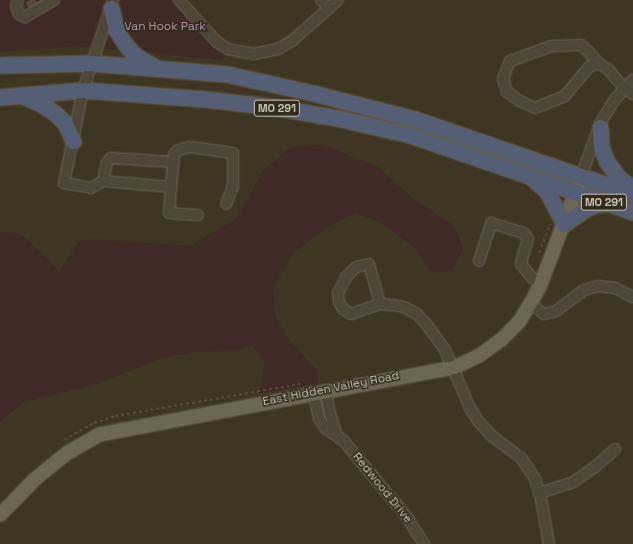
<!DOCTYPE html>
<style>
body{margin:0}
#map{position:relative;width:633px;height:544px;overflow:hidden;background:#3e3523;font-family:"Space Grotesk",sans-serif}
div>[style]{position:absolute}
[style*='--x']{left:calc(var(--x)*1px);top:calc(var(--y)*1px);width:calc(var(--w)*1px);rotate:calc(var(--a)*1deg)}
.green>*{inset:0;background:#3f2a25}
.minor-tunnel>*{height:10px;margin-top:-5px;transform-origin:0;background:repeating-linear-gradient(90deg,#534a39 0 10px,transparent 0 15px)}
.path>*{height:1.5px;margin-top:-0.75px;transform-origin:0;background:repeating-linear-gradient(90deg,#5c4743 0 3px,transparent 0 6px)}
.roads{filter:drop-shadow(0 0 1px #6c6555) drop-shadow(0 0 1px #6c6555)}
.minor>*{height:10px;margin:-5px;padding:0 5px;transform-origin:5px;border-radius:5px;background:#4e4737}
.major>*{height:13px;margin:-6.5px;padding:0 6.5px;transform-origin:6.5px;border-radius:6.5px;background:#6e6655}
.highway>*{height:15px;margin:-7.5px;padding:0 7.5px;transform-origin:7.5px;border-radius:7.5px;background:#545e74}
span{translate:-50% -50%;white-space:nowrap;text-align:center;line-height:1.15;-webkit-text-stroke:3px #332c1c;paint-order:stroke}
.shield-label span{padding:1px 3px;background:#332c1c;border:1px solid;border-radius:3px;-webkit-text-stroke-width:0}
.shield-label{font-size:11px;color:#c9c3b3;font-weight:700}
.park-label{font-size:12px;color:#b48ea8}
.street-label{font-size:12px;color:#c9c3b3}
</style>
<div id="map">
<div class="green">
<i style="clip-path:polygon(0 0,179px 0,228px 49px,222px 60px,77px 46px,0 52px)"></i>
<i style="clip-path:polygon(323px 145px,378px 167px,416px 201px,454px 226px,463px 248px,452px 271px,432px 273px,413px 246px,380px 222px,355px 213px,333px 224px,294px 252px,273px 288px,275px 316px,289px 340px,317px 371px,318px 383px,259px 393px,265px 364px,253px 345px,238px 350px,195px 352px,162px 358px,94px 385px,24px 402px,0 422px,0 232px,21px 234px,46px 257px,59px 272px,79px 241px,92px 239px,190px 246px,236px 219px,263px 171px,291px 147px)"></i>
</div>
<div class="minor-tunnel">
<i style="--x:30;--y:0;--w:7;--a:63"></i>
<i style="--x:40;--y:0;--w:2;--a:63"></i>
</div>
<div class="path">
<i style="--x:539;--y:253;--w:31;--a:-69"></i>
<i style="--x:64;--y:440;--w:34;--a:-30"></i>
<i style="--x:94;--y:423;--w:22;--a:-18"></i>
<i style="--x:115;--y:416;--w:188;--a:-9.8"></i>
</div>
<div class="roads">
<div class="minor">
<i style="--x:18;--y:0;--w:7;--a:106"></i>
<i style="--x:16;--y:7;--w:8;--a:67"></i>
<i style="--x:19;--y:14;--w:7;--a:27"></i>
<i style="--x:25;--y:17;--w:34;--a:-30"></i>
<i style="--x:113;--y:0;--w:95;--a:108.4"></i>
<i style="--x:83;--y:90;--w:95;--a:101.5"></i>
<i style="--x:64;--y:183;--w:27;--a:10"></i>
<i style="--x:91;--y:188;--w:14;--a:-30"></i>
<i style="--x:103;--y:181;--w:68;--a:5"></i>
<i style="--x:171;--y:187;--w:32;--a:-85"></i>
<i style="--x:174;--y:155;--w:6;--a:-51"></i>
<i style="--x:178;--y:150;--w:12;--a:-14"></i>
<i style="--x:190;--y:147;--w:43;--a:7.9"></i>
<i style="--x:233;--y:153;--w:33;--a:90"></i>
<i style="--x:233;--y:186;--w:19;--a:111"></i>
<i style="--x:179;--y:0;--w:57;--a:47.9"></i>
<i style="--x:217;--y:42;--w:13;--a:32"></i>
<i style="--x:228;--y:49;--w:25;--a:11"></i>
<i style="--x:253;--y:54;--w:25;--a:-11"></i>
<i style="--x:278;--y:49;--w:17;--a:-31"></i>
<i style="--x:293;--y:40;--w:60;--a:-41.6"></i>
<i style="--x:321;--y:0;--w:11;--a:45"></i>
<i style="--x:598;--y:63;--w:10;--a:156"></i>
<i style="--x:589;--y:67;--w:38;--a:130"></i>
<i style="--x:565;--y:96;--w:32;--a:158"></i>
<i style="--x:535;--y:108;--w:17;--a:-155"></i>
<i style="--x:520;--y:101;--w:16;--a:-145"></i>
<i style="--x:507;--y:92;--w:14;--a:-107"></i>
<i style="--x:503;--y:79;--w:19;--a:-69"></i>
<i style="--x:510;--y:61;--w:45;--a:-19.7"></i>
<i style="--x:552;--y:46;--w:29;--a:-2"></i>
<i style="--x:581;--y:45;--w:9;--a:41"></i>
<i style="--x:588;--y:51;--w:16;--a:50"></i>
<i style="--x:598;--y:63;--w:12;--a:31"></i>
<i style="--x:608;--y:69;--w:25;--a:50"></i>
<i style="--x:624;--y:88;--w:11;--a:34"></i>
<i style="--x:581;--y:176;--w:60;--a:-69.4"></i>
<i style="--x:602;--y:120;--w:26;--a:-58"></i>
<i style="--x:616;--y:98;--w:25;--a:-47"></i>
<i style="--x:103;--y:181;--w:19;--a:-78"></i>
<i style="--x:107;--y:162;--w:6;--a:-45"></i>
<i style="--x:111;--y:158;--w:63;--a:3.6"></i>
<i style="--x:171;--y:187;--w:26;--a:94"></i>
<i style="--x:169;--y:213;--w:29;--a:4"></i>
<i style="--x:479;--y:261;--w:40;--a:-72"></i>
<i style="--x:491;--y:223;--w:34;--a:17"></i>
<i style="--x:524;--y:233;--w:7;--a:56"></i>
<i style="--x:528;--y:239;--w:26;--a:106"></i>
<i style="--x:521;--y:264;--w:16;--a:52"></i>
<i style="--x:531;--y:277;--w:11;--a:38"></i>
<i style="--x:530;--y:303;--w:18;--a:38"></i>
<i style="--x:544;--y:314;--w:12;--a:-14"></i>
<i style="--x:556;--y:311;--w:35;--a:-37"></i>
<i style="--x:584;--y:290;--w:15;--a:-16"></i>
<i style="--x:598;--y:286;--w:17;--a:7"></i>
<i style="--x:615;--y:288;--w:20;--a:27"></i>
<i style="--x:380;--y:304;--w:41;--a:-105.4"></i>
<i style="--x:369;--y:264;--w:13;--a:167"></i>
<i style="--x:356;--y:267;--w:13;--a:135"></i>
<i style="--x:347;--y:276;--w:19;--a:118"></i>
<i style="--x:338;--y:293;--w:9;--a:84"></i>
<i style="--x:339;--y:302;--w:8;--a:60"></i>
<i style="--x:343;--y:309;--w:9;--a:32"></i>
<i style="--x:351;--y:314;--w:31;--a:-19"></i>
<i style="--x:380;--y:304;--w:12;--a:5"></i>
<i style="--x:392;--y:305;--w:12;--a:9"></i>
<i style="--x:404;--y:307;--w:15;--a:28"></i>
<i style="--x:417;--y:314;--w:15;--a:48"></i>
<i style="--x:427;--y:325;--w:31;--a:54"></i>
<i style="--x:445;--y:350;--w:63;--a:66.7"></i>
<i style="--x:470;--y:408;--w:15;--a:58"></i>
<i style="--x:478;--y:421;--w:21;--a:47"></i>
<i style="--x:492;--y:436;--w:38;--a:37"></i>
<i style="--x:522;--y:459;--w:24;--a:57"></i>
<i style="--x:535;--y:479;--w:21;--a:73"></i>
<i style="--x:541;--y:499;--w:46;--a:79.9"></i>
<i style="--x:325;--y:390;--w:25;--a:78"></i>
<i style="--x:330;--y:414;--w:22;--a:72"></i>
<i style="--x:313;--y:392;--w:27;--a:77"></i>
<i style="--x:319;--y:418;--w:12;--a:59"></i>
<i style="--x:325;--y:428;--w:22;--a:34"></i>
<i style="--x:343;--y:440;--w:100;--a:50.3"></i>
<i style="--x:407;--y:517;--w:32;--a:58"></i>
<i style="--x:539;--y:493;--w:34;--a:-17"></i>
<i style="--x:572;--y:483;--w:28;--a:-35"></i>
<i style="--x:595;--y:467;--w:27;--a:-42"></i>
</div>
<div class="major">
<i style="--x:0;--y:514;--w:49;--a:-45.8"></i>
<i style="--x:34;--y:479;--w:41;--a:-39.1"></i>
<i style="--x:66;--y:453;--w:38;--a:-30"></i>
<i style="--x:99;--y:434;--w:361;--a:-10.7"></i>
<i style="--x:454;--y:367;--w:28;--a:-26"></i>
<i style="--x:479;--y:355;--w:26;--a:-36"></i>
<i style="--x:500;--y:340;--w:27;--a:-45"></i>
<i style="--x:519;--y:321;--w:21;--a:-59"></i>
<i style="--x:530;--y:303;--w:21;--a:-62"></i>
<i style="--x:540;--y:284;--w:116;--a:-69.2"></i>
</div>
<div class="highway">
<i style="--x:111;--y:8;--w:23;--a:77"></i>
<i style="--x:116;--y:30;--w:17;--a:57"></i>
<i style="--x:125;--y:44;--w:15;--a:48"></i>
<i style="--x:135;--y:55;--w:22;--a:32"></i>
<i style="--x:0;--y:65;--w:91;--a:-1.3"></i>
<i style="--x:91;--y:63;--w:136;--a:4.6"></i>
<i style="--x:227;--y:74;--w:88;--a:12.5"></i>
<i style="--x:313;--y:93;--w:105;--a:14.3"></i>
<i style="--x:415;--y:119;--w:231;--a:19"></i>
<i style="--x:21;--y:95;--w:22;--a:24"></i>
<i style="--x:41;--y:104;--w:18;--a:34"></i>
<i style="--x:56;--y:114;--w:13;--a:45"></i>
<i style="--x:65;--y:123;--w:20;--a:66"></i>
<i style="--x:0;--y:97;--w:83;--a:-4.8"></i>
<i style="--x:83;--y:90;--w:122;--a:4.2"></i>
<i style="--x:205;--y:99;--w:69;--a:6.6"></i>
<i style="--x:274;--y:107;--w:69;--a:10"></i>
<i style="--x:342;--y:119;--w:70;--a:13.2"></i>
<i style="--x:410;--y:135;--w:236;--a:19"></i>
<i style="--x:600;--y:127;--w:20;--a:87"></i>
<i style="--x:601;--y:147;--w:16;--a:68"></i>
<i style="--x:607;--y:162;--w:20;--a:53"></i>
<i style="--x:619;--y:178;--w:17;--a:36"></i>
<i style="--x:534;--y:180;--w:16;--a:40"></i>
<i style="--x:546;--y:190;--w:38;--a:62"></i>
<i style="--x:564;--y:224;--w:28;--a:-35"></i>
<i style="--x:587;--y:208;--w:12;--a:-20"></i>
<i style="--x:598;--y:204;--w:10;--a:-6"></i>
</div>
</div>
<div class="shield-label">
<span style="left:277px;top:108px">MO 291</span>
<span style="left:604px;top:202px">MO 291</span>
</div>
<div class="park-label">
<span style="left:165px;top:27px">Van Hook Park</span>
</div>
<div class="street-label">
<span style="left:331px;top:389px;rotate:-11deg">East Hidden Valley Road</span>
<span style="left:382px;top:488px;rotate:51deg">Redwood Drive</span>
</div>
</div>
